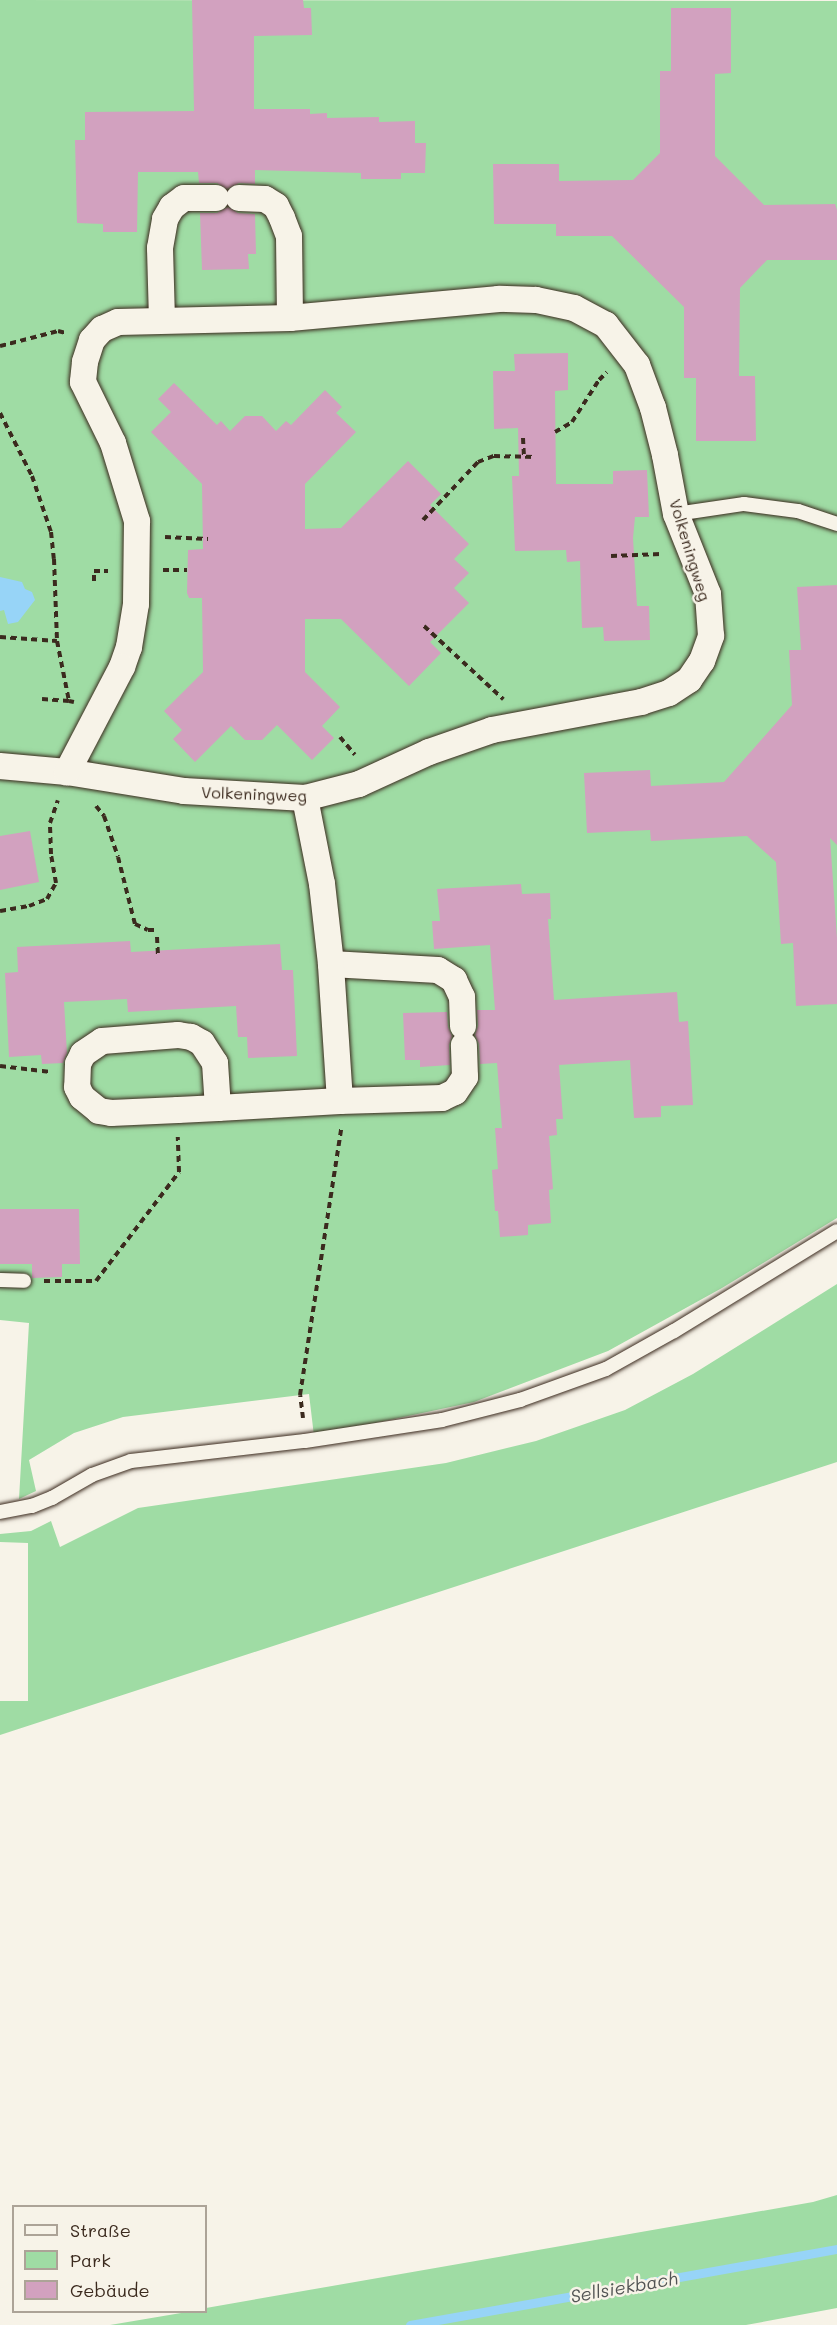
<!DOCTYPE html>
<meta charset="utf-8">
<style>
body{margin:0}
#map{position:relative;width:837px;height:2325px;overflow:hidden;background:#f7f3e8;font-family:Mali,sans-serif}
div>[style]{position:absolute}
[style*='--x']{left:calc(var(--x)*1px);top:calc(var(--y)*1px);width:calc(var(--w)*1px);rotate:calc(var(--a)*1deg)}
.green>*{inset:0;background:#9fdca4}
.water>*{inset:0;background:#97d4f7}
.stream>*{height:9px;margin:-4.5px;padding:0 4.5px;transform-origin:4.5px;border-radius:4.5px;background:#97d4f7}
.building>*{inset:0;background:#d2a1bf}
.path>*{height:4px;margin-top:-2px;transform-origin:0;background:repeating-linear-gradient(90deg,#3b2a1e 0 6px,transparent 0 10.5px)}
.roads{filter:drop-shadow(0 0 2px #3b2a1e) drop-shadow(0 0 2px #3b2a1e)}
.lane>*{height:14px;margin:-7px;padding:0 7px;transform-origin:7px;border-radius:7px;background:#f7f3e8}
.street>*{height:26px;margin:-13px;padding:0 13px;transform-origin:13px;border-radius:13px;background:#f7f3e8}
span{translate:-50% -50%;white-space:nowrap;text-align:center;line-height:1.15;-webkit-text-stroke:5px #f7f3e8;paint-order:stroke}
.street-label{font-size:16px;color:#3b2a1e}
.water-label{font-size:18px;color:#525454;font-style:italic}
.legend{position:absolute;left:12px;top:2205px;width:195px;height:108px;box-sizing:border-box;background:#f7f3e8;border:2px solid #aca397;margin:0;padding:8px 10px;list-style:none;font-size:18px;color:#3b2a1e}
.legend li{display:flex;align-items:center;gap:12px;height:30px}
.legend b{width:30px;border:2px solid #aca397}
</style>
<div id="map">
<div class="green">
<i style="clip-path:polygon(0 0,837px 1px,837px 1218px,722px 1288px,608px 1351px,474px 1402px,314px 1436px,309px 1394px,123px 1417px,74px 1433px,29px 1460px,36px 1491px,19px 1499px,29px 1323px,0 1320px)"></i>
<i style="clip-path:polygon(837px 1284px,837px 1462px,0 1735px,0 1701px,28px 1701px,28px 1543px,0 1542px,0 1534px,31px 1531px,51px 1521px,60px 1547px,138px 1508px,446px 1463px,536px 1441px,625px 1410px,693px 1374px)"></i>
<i style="clip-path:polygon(837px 2195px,837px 2308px,746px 2325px,110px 2325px,187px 2312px,206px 2312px,206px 2308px,813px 2202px)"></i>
</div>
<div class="water">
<i style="clip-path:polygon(0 577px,22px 582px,25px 589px,32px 592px,35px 600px,18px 622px,8px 624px,4px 610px,0 611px)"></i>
</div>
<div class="stream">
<i style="--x:410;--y:2325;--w:434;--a:-10.1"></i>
</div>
<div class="building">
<i style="clip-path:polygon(192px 0,303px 0,304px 8px,311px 8px,312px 35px,254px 36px,254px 109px,310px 109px,310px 114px,327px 113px,327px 118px,379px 117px,379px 122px,415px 121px,415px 143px,426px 143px,425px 173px,401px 173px,401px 179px,361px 179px,361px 173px,255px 170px,255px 184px,239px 183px,227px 189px,217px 183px,199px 183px,198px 172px,138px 172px,137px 232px,103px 232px,103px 224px,77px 223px,75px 140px,85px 140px,85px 112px,194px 111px)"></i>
<i style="clip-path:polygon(671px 8px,731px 8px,731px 73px,715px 74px,715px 156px,764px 205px,835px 204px,837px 210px,837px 260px,767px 260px,740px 288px,739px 376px,755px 376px,756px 441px,696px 441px,696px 378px,684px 378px,684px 307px,612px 236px,556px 236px,556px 224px,494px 224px,493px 164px,559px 164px,559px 181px,633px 180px,660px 153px,660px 71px,671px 71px)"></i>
<i style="clip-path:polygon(228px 207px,238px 213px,255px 214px,256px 254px,248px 254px,249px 269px,202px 270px,200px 213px,217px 213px)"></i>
<i style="clip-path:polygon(568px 353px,568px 390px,555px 391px,556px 484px,613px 484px,613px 471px,647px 470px,649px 517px,635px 517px,633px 538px,637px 606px,649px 606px,650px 640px,604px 641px,603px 627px,582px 628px,580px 561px,567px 562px,566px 550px,515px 551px,512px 476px,519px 476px,518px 428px,494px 429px,493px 371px,515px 371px,514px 354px)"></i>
<i style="clip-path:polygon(174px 383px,217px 425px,221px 421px,230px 431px,245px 416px,262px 416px,276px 431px,286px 421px,291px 425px,325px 390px,342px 407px,336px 413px,356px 432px,305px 484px,305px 529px,341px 528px,408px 461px,441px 494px,430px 505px,469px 544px,454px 559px,469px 573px,454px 588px,469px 603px,430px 642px,441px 653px,409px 686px,341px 619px,305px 619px,305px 672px,340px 707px,322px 726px,334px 738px,312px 760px,277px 725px,262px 740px,245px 740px,231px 726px,195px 762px,173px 739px,182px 730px,164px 711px,203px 672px,202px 598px,189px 598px,187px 593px,188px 550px,203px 549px,202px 484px,151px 432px,171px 412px,158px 399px)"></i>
<i style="clip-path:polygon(837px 585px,837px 845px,830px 838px,837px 938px,837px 1004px,796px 1006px,793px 943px,781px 944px,776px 862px,747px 836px,651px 841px,650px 830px,587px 833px,584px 773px,650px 770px,651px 786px,724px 782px,792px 705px,789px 650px,801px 650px,797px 587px)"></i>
<i style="clip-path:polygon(30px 831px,39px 882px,0 890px,0 836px)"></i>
<i style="clip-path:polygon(521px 884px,522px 894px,550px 893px,551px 919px,548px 919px,554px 1000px,677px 992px,679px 1022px,688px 1021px,693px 1105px,661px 1106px,661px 1117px,634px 1118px,630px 1060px,559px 1065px,563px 1119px,556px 1119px,557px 1135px,549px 1136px,553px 1189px,549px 1190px,551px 1223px,528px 1225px,528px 1235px,500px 1237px,498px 1211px,495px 1211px,492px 1170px,498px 1169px,495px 1128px,502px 1128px,497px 1063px,480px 1064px,479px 1044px,475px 1035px,478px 1026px,477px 1010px,495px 1010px,490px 945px,434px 949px,432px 921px,440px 921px,437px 889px)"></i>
<i style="clip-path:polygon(130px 941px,131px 952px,280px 944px,282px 970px,293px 970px,297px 1056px,248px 1058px,247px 1037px,238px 1037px,236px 1006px,128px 1012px,127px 999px,64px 1002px,67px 1053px,63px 1063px,42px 1064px,41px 1055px,9px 1057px,5px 973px,18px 972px,17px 947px)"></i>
<i style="clip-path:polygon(447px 1012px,448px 1027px,452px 1036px,449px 1045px,450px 1065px,420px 1067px,420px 1060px,405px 1060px,403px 1013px)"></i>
<i style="clip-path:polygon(0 1209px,79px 1209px,80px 1264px,62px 1264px,62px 1277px,32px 1278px,32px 1264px,0 1264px)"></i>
</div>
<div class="path">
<i style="--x:0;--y:346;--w:60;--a:-14.5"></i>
<i style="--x:58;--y:331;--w:8;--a:14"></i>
<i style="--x:0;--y:413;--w:71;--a:63.1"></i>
<i style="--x:32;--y:476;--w:59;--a:71.3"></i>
<i style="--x:51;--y:532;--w:27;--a:84"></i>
<i style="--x:54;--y:559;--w:82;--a:87.9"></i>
<i style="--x:57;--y:641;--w:61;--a:78.7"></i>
<i style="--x:69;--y:701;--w:5;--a:11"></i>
<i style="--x:555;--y:432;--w:20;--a:-30"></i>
<i style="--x:572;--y:422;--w:50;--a:-57.3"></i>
<i style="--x:599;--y:380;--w:11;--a:-45"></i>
<i style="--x:523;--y:438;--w:18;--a:87"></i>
<i style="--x:423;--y:520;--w:80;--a:-46.5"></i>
<i style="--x:478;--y:462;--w:17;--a:-21"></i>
<i style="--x:494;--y:456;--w:41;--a:1.4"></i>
<i style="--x:165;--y:537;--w:43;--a:2.7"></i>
<i style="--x:611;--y:556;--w:50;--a:-2.3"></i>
<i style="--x:163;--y:570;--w:24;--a:0"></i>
<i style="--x:94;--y:581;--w:10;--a:-90"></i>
<i style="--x:94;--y:571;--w:14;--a:0"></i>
<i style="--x:424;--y:626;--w:108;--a:42.7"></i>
<i style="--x:0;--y:637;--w:57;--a:4"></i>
<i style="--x:42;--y:699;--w:27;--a:4"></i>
<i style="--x:340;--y:737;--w:23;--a:50"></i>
<i style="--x:96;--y:806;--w:13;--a:51"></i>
<i style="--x:104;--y:816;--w:43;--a:71.1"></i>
<i style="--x:118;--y:857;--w:69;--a:75.8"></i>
<i style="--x:135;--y:924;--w:14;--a:25"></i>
<i style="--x:148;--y:930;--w:8;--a:0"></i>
<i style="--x:0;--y:911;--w:29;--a:-10"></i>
<i style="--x:29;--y:906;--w:19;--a:-21"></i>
<i style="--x:47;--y:899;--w:18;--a:-61"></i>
<i style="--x:56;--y:883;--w:29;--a:-100"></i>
<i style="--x:51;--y:854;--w:31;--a:-92"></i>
<i style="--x:50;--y:823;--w:24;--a:-71"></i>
<i style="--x:157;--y:937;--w:20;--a:87"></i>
<i style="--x:0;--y:1066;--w:51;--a:6.7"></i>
<i style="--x:44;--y:1281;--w:52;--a:0"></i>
<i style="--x:96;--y:1281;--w:137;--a:-52.7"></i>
<i style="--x:179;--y:1172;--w:35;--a:-92"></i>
<i style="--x:303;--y:1418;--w:23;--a:-97"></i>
<i style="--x:300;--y:1395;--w:269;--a:-81.2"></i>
</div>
<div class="roads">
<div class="lane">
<i style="--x:676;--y:514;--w:69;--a:-8.4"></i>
<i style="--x:744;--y:504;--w:54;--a:7.4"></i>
<i style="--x:798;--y:511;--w:41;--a:18.4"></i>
<i style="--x:0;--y:1280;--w:24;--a:2"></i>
<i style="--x:0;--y:1512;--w:33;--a:-11"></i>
<i style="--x:32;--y:1506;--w:22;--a:-22"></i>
<i style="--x:52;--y:1498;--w:46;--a:-29.9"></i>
<i style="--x:92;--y:1475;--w:41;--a:-19.7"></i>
<i style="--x:131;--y:1461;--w:175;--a:-6.6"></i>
<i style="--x:305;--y:1441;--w:139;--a:-8.7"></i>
<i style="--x:442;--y:1420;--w:81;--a:-14.4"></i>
<i style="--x:520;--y:1400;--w:91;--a:-19.8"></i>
<i style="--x:606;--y:1369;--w:78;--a:-29.2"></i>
<i style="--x:674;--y:1331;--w:191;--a:-31.5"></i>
</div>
<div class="street">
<i style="--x:239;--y:198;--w:26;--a:2"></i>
<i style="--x:265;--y:199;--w:13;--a:32"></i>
<i style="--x:276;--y:206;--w:13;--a:63"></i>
<i style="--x:282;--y:218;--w:19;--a:69"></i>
<i style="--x:289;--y:236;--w:82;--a:89.3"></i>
<i style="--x:162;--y:320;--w:72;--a:-91.6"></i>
<i style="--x:160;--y:248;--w:29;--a:-80"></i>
<i style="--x:165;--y:219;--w:14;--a:-60"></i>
<i style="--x:172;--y:207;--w:15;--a:-37"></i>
<i style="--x:184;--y:198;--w:32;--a:0"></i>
<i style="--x:0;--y:766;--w:67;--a:5.1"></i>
<i style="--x:67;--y:772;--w:119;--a:9.2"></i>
<i style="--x:184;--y:791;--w:121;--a:3.3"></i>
<i style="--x:305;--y:798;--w:56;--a:-14.5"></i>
<i style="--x:359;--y:784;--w:77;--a:-24.6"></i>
<i style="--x:429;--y:752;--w:67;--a:-19.2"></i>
<i style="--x:492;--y:730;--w:152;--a:-10.6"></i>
<i style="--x:641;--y:702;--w:29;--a:-18"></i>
<i style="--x:669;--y:693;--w:24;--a:-33"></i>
<i style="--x:689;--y:680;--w:23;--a:-56"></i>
<i style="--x:702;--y:661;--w:27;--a:-70"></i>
<i style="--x:711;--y:636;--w:42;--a:-94.1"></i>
<i style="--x:708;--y:594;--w:86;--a:-111.8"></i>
<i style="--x:676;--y:514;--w:60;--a:-100.6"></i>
<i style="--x:665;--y:455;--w:49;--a:-104.3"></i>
<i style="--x:653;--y:408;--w:46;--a:-110.4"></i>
<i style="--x:637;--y:365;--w:51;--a:-127.8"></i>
<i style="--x:606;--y:325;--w:36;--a:-152"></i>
<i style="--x:574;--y:308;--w:39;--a:-168"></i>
<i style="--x:536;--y:300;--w:37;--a:-178"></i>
<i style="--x:499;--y:299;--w:210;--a:174.8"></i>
<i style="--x:290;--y:318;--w:172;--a:178.7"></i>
<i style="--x:118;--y:322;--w:17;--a:156"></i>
<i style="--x:102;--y:329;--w:15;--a:132"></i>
<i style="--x:92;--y:340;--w:23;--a:108"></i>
<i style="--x:85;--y:362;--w:20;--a:96"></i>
<i style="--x:83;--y:382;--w:68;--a:63.8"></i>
<i style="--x:113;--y:443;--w:82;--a:72.9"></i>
<i style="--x:137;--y:521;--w:83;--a:90.7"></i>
<i style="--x:136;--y:604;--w:44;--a:99.2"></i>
<i style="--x:129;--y:647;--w:21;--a:109"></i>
<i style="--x:122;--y:667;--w:119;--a:117.6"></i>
<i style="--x:331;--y:964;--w:107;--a:3.2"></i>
<i style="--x:438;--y:970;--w:19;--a:32"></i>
<i style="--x:454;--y:980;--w:19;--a:65"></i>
<i style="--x:462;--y:997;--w:29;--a:88"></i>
<i style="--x:340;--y:1101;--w:102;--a:-1.7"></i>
<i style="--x:442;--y:1098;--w:14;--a:-25"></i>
<i style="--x:455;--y:1092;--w:18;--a:-56"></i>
<i style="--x:465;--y:1077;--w:32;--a:-92"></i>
<i style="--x:218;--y:1108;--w:45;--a:-93.8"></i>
<i style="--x:215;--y:1063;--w:24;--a:-123"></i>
<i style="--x:202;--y:1043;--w:13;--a:-151"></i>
<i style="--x:191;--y:1037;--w:13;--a:-171"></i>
<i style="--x:178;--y:1035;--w:76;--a:175.5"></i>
<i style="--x:102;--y:1041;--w:23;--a:146"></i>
<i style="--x:83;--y:1054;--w:11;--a:117"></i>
<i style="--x:78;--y:1064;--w:23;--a:92"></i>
<i style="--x:77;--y:1087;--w:11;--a:63"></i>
<i style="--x:82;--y:1097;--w:22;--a:39"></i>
<i style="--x:99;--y:1111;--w:12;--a:9"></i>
<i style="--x:111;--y:1113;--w:67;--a:-2.6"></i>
<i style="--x:178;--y:1110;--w:40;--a:-2.9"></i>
<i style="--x:218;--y:1108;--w:122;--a:-3.3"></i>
<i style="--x:340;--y:1101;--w:137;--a:-93.8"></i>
<i style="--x:331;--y:964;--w:81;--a:-96.4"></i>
<i style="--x:322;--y:884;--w:88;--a:-101.2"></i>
</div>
</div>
<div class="street-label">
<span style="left:690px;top:550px;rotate:73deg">Volkeningweg</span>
<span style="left:254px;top:794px;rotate:2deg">Volkeningweg</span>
</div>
<div class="water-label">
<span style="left:624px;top:2287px;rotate:-10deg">Sellsiekbach</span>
</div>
<ul class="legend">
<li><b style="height:8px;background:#f7f3e8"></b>Straße</li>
<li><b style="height:16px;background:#9fdca4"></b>Park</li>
<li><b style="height:16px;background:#d2a1bf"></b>Gebäude</li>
</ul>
</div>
